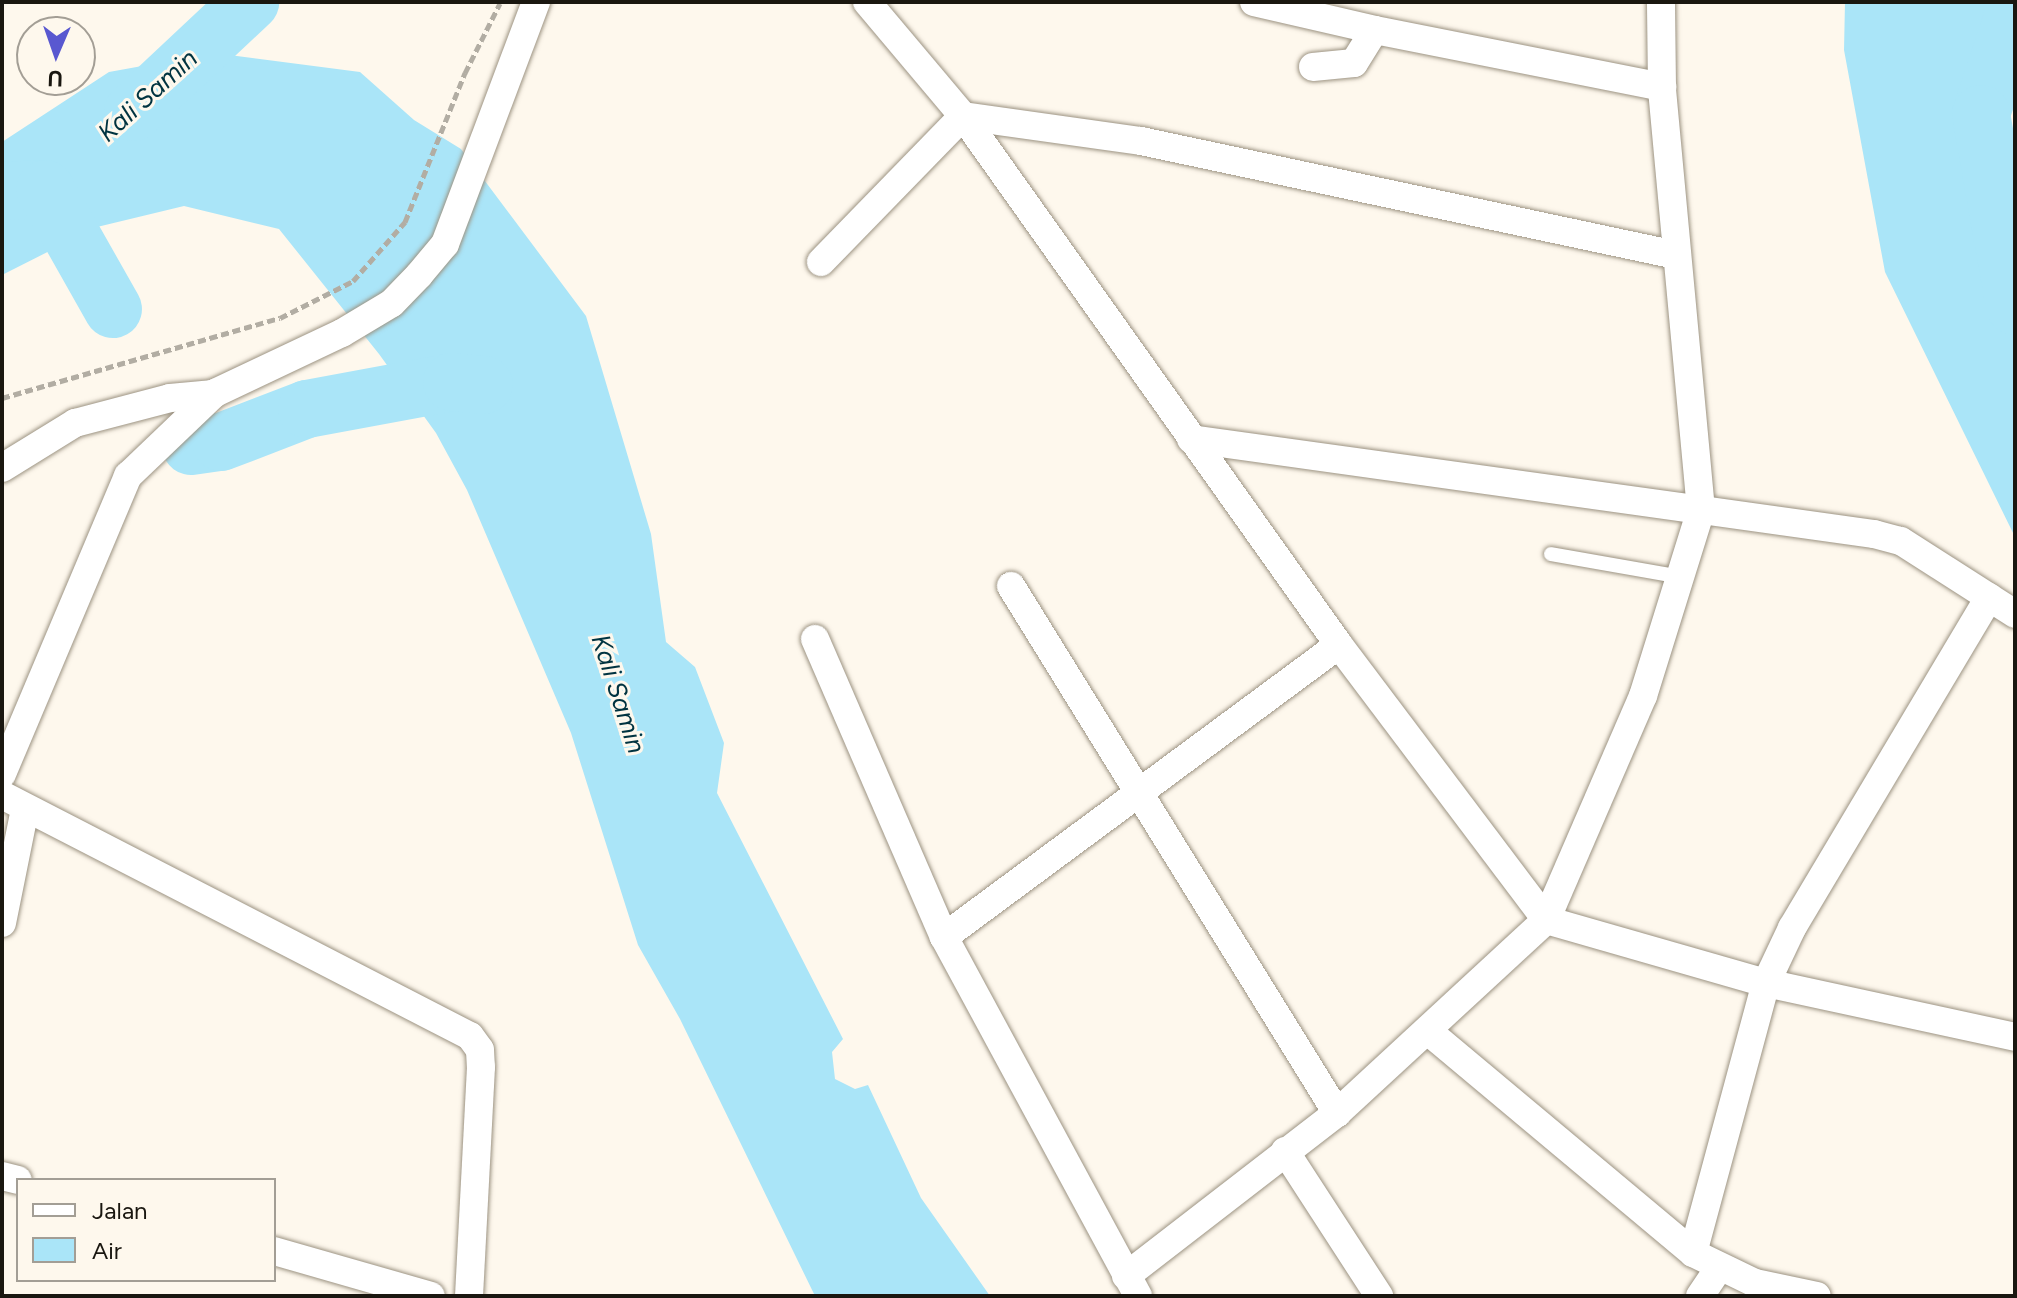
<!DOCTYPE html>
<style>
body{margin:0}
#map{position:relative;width:2017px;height:1298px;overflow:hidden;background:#fef8ed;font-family:Figtree,sans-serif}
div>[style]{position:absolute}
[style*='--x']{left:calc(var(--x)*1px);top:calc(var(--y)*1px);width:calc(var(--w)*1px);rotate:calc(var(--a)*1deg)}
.water>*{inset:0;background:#aae5f8}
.river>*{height:58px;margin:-29px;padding:0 29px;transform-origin:29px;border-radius:29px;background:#aae5f8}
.path>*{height:5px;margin-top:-2.5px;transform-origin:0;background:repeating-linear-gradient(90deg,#b2ada3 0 8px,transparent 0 12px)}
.roads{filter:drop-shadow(0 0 2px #9c9382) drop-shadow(0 0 2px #9c9382)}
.service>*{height:14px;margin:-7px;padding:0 7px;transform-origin:7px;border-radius:7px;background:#fff}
.minor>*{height:28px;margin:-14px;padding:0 14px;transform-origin:14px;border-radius:14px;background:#fff}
span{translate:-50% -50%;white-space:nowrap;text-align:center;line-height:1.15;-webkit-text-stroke:6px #fef8ed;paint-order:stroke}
.water-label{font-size:26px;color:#003340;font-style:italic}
.frame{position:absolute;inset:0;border:4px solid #1a1710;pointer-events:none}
.legend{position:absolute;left:16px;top:1178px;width:260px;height:104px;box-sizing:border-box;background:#fef8ed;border:2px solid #a39e95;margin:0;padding:10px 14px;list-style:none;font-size:24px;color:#1a1710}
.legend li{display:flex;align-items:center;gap:16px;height:40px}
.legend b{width:40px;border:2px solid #a39e95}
.north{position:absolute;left:16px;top:16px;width:80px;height:80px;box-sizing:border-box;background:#fef8ed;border:2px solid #a39e95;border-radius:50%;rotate:182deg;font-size:22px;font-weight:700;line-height:32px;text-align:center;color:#1a1710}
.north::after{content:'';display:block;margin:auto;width:28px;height:36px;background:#5958d0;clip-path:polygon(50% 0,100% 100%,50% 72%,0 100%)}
</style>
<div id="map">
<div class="water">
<i style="clip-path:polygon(1845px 2px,1989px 2px,1984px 104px,2015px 186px,2015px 537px,1885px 272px,1844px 50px)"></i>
<i style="clip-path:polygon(214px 53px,360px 72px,414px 120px,461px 149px,586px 316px,651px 534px,666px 642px,695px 667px,724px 743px,717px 793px,843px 1039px,832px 1052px,835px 1079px,855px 1089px,868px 1085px,921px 1198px,990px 1296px,815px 1296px,680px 1019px,638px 945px,571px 733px,467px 490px,436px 433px,379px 354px,279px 229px,184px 206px,97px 227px,2px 275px,2px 142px,109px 72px)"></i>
</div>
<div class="river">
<i style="--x:2015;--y:11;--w:108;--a:108.3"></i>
<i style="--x:1981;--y:114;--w:195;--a:80"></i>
<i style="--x:133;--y:112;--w:161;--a:-43.2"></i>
<i style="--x:2;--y:191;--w:43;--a:-2.7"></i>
<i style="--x:45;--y:189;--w:138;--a:60.5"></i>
<i style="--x:191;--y:446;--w:30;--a:-8"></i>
<i style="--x:221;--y:442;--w:92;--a:-21"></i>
<i style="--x:307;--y:409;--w:147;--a:-10.5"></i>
<i style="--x:452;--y:382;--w:32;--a:5"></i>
</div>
<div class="path">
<i style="--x:2;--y:398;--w:289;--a:-16.1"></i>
<i style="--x:280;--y:318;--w:82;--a:-26.9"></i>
<i style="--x:353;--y:281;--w:79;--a:-48.6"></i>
<i style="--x:405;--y:222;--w:161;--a:-68.1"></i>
<i style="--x:465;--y:73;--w:78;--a:-63.4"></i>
</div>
<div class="roads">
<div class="service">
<i style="--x:1551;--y:554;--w:132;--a:10"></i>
</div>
<div class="minor">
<i style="--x:867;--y:2;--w:149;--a:49.9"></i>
<i style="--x:963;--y:116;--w:649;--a:54.6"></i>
<i style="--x:1339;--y:645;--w:344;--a:53"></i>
<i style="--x:1546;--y:920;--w:229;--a:16"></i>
<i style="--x:1766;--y:983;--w:255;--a:12.2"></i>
<i style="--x:1254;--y:2;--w:124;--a:13"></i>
<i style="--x:1313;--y:67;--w:41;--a:-5.6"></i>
<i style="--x:1354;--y:63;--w:39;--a:-58"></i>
<i style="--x:1375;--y:30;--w:293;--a:11.2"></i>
<i style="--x:821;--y:262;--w:204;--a:-45.8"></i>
<i style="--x:963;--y:116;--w:180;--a:8"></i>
<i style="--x:1141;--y:141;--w:547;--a:12.03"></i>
<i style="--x:1191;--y:439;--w:690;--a:7.92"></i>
<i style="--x:1874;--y:534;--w:28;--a:15"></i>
<i style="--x:1901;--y:541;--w:135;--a:32.6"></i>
<i style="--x:2;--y:468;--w:86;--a:-31.7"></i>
<i style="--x:75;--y:423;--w:98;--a:-14.7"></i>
<i style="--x:170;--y:398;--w:44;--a:-5.2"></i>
<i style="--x:1011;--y:586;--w:620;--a:58.26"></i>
<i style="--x:815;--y:639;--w:325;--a:66.6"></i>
<i style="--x:944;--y:937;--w:408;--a:61.6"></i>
<i style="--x:2;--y:774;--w:324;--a:-67.1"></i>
<i style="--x:128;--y:476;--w:120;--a:-43.7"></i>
<i style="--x:215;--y:393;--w:140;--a:-25.3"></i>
<i style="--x:342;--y:333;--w:58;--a:-31"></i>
<i style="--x:392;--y:303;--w:39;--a:-46"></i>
<i style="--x:419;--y:275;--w:40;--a:-50"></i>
<i style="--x:445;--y:244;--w:259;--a:-69.4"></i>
<i style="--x:2;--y:795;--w:526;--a:27.25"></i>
<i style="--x:470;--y:1036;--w:17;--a:54"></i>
<i style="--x:480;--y:1050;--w:17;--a:87"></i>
<i style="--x:481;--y:1067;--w:229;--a:93"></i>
<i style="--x:2;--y:923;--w:116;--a:-78.6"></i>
<i style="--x:944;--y:937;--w:491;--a:-36.5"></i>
<i style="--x:1429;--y:1032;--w:344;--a:39.9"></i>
<i style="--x:1693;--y:1253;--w:69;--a:25.8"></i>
<i style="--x:1755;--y:1283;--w:63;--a:11.8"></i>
<i style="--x:1285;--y:1151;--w:173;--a:57"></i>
<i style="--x:2;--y:1176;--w:16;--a:14"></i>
<i style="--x:274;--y:1251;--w:163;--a:16"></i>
<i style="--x:1693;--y:1253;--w:280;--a:-74.9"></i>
<i style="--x:1766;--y:983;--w:61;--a:-64.7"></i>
<i style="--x:1792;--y:928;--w:385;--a:-59.2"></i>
<i style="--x:1126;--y:1276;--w:267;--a:-37.7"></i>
<i style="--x:1337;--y:1113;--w:284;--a:-42.7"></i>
<i style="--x:1546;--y:920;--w:244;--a:-66.6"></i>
<i style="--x:1643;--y:696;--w:195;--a:-72.7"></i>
<i style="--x:1701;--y:510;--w:425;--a:-95.3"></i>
<i style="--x:1662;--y:87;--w:85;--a:-90.7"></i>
<i style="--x:1700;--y:1296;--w:32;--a:-56"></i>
</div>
</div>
<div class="water-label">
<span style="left:148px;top:96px;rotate:-42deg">Kali Samin</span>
<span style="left:618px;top:694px;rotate:72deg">Kali Samin</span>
</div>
<div class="frame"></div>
<ul class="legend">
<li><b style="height:10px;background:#fff"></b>Jalan</li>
<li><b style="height:22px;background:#aae5f8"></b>Air</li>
</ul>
<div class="north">U</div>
</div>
